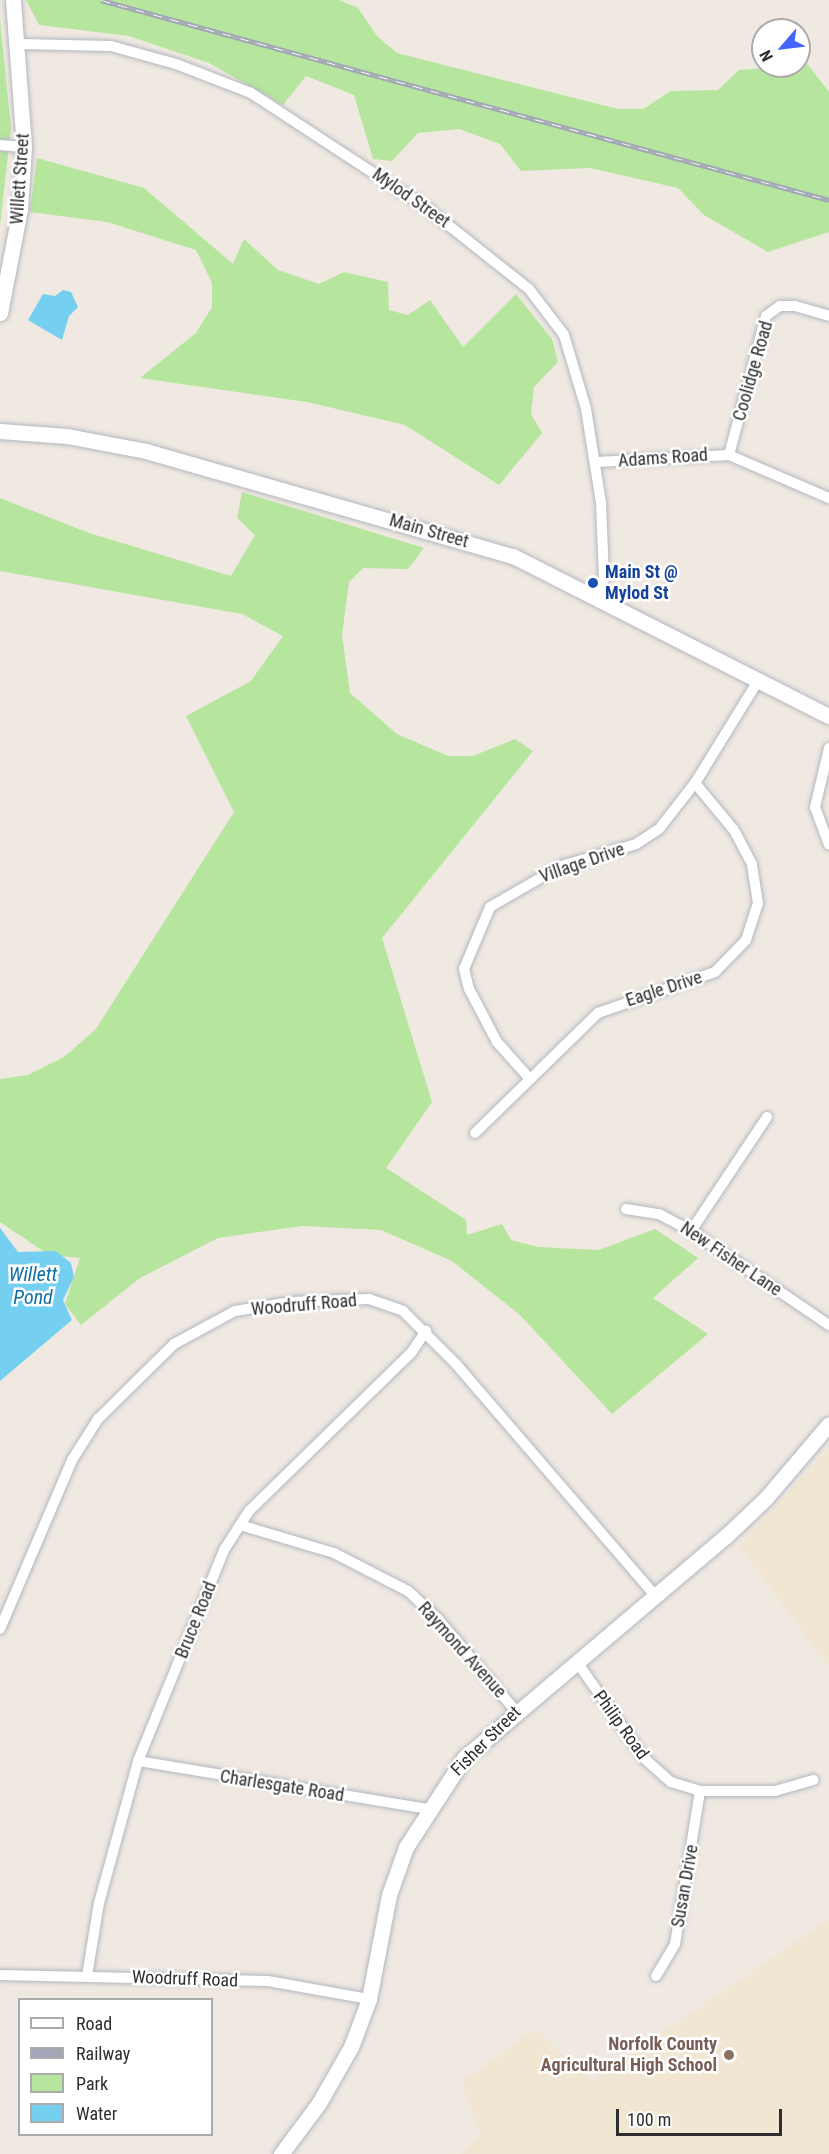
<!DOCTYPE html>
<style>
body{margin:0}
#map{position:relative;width:829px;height:2154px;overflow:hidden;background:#efe9e1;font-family:"Roboto Condensed",sans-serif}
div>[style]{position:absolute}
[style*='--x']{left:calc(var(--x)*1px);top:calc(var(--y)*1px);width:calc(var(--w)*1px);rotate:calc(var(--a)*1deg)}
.education>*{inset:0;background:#f0e6d1}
.green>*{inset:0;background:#b6e59e}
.water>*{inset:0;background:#75cff0}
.roads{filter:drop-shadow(0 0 2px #b4b7c1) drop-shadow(0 0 2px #b4b7c1)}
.street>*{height:10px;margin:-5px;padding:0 5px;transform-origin:5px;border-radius:5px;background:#fff}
.secondary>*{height:15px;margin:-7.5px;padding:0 7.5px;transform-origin:7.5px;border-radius:7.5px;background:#fff}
.rail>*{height:5px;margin-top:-2.5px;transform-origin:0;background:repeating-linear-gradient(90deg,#fff 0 9px,#a3a6b8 0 18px);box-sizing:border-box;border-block:2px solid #a3a6b8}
.dots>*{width:16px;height:16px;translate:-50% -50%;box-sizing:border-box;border:3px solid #fff;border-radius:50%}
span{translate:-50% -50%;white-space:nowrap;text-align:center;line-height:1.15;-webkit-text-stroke:5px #fff;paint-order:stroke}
.street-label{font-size:18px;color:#2e2e2e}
.transit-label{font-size:18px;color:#164399;font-weight:700}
.left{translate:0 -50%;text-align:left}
.education-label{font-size:18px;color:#785e54;font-weight:700}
.right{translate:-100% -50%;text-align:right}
.water-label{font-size:20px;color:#0d6fa3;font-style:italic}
.legend{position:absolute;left:18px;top:1998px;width:195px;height:138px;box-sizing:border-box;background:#fff;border:2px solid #ababab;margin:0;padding:8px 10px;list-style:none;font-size:18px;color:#2e2e2e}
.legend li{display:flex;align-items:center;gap:12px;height:30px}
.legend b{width:30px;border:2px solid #ababab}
.north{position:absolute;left:751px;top:18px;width:60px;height:60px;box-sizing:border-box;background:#fff;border:2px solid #ababab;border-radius:50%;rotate:242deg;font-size:16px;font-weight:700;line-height:24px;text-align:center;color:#2e2e2e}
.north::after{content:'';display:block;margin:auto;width:21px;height:27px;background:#4264fb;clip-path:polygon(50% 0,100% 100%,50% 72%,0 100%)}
.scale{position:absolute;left:616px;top:2109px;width:166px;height:27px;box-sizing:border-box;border:3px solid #2e2e2e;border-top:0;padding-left:8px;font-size:18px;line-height:21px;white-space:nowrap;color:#2e2e2e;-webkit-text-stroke:4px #fff;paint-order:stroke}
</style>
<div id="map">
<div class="education">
<i style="clip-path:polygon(829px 1448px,829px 1667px,739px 1546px)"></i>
<i style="clip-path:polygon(829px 1919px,829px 2154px,461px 2154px,480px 2135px,462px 2082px,535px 2029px,592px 2081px)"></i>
</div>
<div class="green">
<i style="clip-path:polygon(26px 0,339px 0,358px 8px,377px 36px,397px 53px,618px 109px,643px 109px,671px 91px,718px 90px,739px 70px,799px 66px,799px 53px,829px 92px,829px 232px,768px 252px,704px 215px,678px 188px,590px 168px,521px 171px,500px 144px,459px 129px,418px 133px,392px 161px,373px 159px,354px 95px,306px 76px,283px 105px,209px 63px,129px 36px,39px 25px)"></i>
<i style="clip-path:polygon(0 20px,11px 128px,0 226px)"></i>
<i style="clip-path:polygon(37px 158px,144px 188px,233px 264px,244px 239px,278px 270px,319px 284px,344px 272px,388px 282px,389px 310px,408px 315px,430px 300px,463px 347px,516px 294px,552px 339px,558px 362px,534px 387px,531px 414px,542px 433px,499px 485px,405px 425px,307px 402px,140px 378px,196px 333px,212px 307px,212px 283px,196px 250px,107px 222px,30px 212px)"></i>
<i style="clip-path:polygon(242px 492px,424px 548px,408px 569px,363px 568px,349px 582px,342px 635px,350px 693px,397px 734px,448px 756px,473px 756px,515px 739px,533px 751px,382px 938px,432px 1102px,386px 1168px,466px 1220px,467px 1235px,502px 1224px,511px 1240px,538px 1247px,599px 1250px,655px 1229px,698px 1258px,653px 1298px,708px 1334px,612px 1414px,520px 1315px,452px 1261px,381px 1230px,302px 1226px,218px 1238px,140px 1278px,81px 1325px,65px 1304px,80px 1258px,49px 1255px,0 1222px,0 1079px,28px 1075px,64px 1057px,96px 1029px,234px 812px,186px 716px,251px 681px,283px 636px,242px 614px,0 571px,0 498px,89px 533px,231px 576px,255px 535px,237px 518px)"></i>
</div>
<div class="water">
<i style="clip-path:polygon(63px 290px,71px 292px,78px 307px,69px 316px,62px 340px,28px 320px,43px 294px,55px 296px)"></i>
<i style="clip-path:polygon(0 1228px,18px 1252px,56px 1251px,71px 1263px,74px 1277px,63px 1300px,72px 1320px,0 1381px)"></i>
</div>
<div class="roads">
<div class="street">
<i style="--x:20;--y:44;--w:91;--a:1.3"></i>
<i style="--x:111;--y:46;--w:67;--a:15.5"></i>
<i style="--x:176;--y:64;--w:80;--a:21.1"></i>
<i style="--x:251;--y:93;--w:212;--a:33.2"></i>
<i style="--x:428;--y:209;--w:129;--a:38.4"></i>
<i style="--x:529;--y:289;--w:58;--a:52.7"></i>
<i style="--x:564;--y:335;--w:77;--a:73.4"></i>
<i style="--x:586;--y:409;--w:95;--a:80.9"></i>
<i style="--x:601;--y:503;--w:76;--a:87.7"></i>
<i style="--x:604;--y:579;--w:19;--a:106"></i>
<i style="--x:0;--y:145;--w:24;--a:5"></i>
<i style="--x:729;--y:455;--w:144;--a:-75.1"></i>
<i style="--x:766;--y:316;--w:17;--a:-36"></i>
<i style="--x:780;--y:306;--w:15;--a:0"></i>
<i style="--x:795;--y:306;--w:35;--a:16"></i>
<i style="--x:597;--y:462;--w:132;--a:-3"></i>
<i style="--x:729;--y:455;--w:109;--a:23.3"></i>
<i style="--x:829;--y:748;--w:61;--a:103.3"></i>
<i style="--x:815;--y:807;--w:40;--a:69.8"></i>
<i style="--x:530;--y:1079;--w:50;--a:-131.7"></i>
<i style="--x:497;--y:1042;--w:60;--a:-117.8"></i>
<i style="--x:469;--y:989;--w:21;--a:-104"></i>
<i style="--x:464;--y:969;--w:67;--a:-67.2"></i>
<i style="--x:490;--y:907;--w:82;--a:-30"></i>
<i style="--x:561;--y:866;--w:78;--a:-16.3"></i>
<i style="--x:636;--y:844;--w:27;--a:-33"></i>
<i style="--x:659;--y:829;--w:58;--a:-52"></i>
<i style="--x:695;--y:783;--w:120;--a:-58.3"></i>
<i style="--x:475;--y:1133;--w:172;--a:-44.3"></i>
<i style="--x:598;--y:1013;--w:124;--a:-19.3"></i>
<i style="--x:715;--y:972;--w:45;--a:-45.9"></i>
<i style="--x:746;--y:940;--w:39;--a:-72"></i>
<i style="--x:758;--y:903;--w:39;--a:-99"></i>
<i style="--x:752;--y:864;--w:40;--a:-118"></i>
<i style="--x:733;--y:829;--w:60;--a:-129.6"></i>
<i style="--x:626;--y:1209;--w:33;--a:9"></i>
<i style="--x:659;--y:1214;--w:36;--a:28"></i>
<i style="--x:691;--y:1231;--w:167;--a:34.3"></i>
<i style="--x:691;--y:1231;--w:137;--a:-56.3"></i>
<i style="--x:240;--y:1525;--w:98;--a:16.6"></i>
<i style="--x:334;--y:1553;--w:83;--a:27.2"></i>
<i style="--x:408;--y:1591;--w:41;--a:43"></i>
<i style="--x:438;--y:1619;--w:119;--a:49.8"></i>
<i style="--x:0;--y:1629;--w:184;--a:-66.9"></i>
<i style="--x:72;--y:1460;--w:49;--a:-57.6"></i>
<i style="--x:98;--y:1419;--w:107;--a:-44.6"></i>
<i style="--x:174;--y:1344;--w:69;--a:-28.4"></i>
<i style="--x:235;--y:1311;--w:57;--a:-9.1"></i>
<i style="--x:291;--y:1302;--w:78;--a:-2.2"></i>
<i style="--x:369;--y:1299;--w:36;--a:19"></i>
<i style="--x:403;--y:1311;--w:75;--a:45"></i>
<i style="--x:456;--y:1364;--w:302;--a:49.3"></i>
<i style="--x:577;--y:1662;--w:117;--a:55.1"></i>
<i style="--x:644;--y:1758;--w:36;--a:42"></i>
<i style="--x:671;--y:1782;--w:30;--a:17"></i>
<i style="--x:700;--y:1791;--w:75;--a:0"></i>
<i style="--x:775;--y:1791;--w:40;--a:-16"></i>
<i style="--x:138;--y:1761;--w:293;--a:9.4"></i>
<i style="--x:0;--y:1975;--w:268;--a:1.3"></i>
<i style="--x:268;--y:1981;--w:103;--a:10.1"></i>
<i style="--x:87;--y:1976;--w:74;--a:-80.7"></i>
<i style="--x:99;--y:1903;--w:147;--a:-74.6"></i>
<i style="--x:138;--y:1761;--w:228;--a:-67.8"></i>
<i style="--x:224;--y:1550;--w:46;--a:-57.3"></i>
<i style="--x:249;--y:1511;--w:226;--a:-44.3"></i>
<i style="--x:411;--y:1353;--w:27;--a:-56"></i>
<i style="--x:656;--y:1976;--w:37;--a:-59"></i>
<i style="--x:675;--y:1944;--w:155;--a:-80.7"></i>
</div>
<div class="secondary">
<i style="--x:0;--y:313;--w:106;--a:-79.1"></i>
<i style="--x:20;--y:209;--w:62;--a:-86.3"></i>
<i style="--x:24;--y:147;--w:147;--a:-94.3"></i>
<i style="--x:0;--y:431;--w:67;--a:4.3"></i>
<i style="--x:67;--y:436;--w:80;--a:10.8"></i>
<i style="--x:146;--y:451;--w:382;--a:16"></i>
<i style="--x:513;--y:556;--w:354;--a:26.9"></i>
<i style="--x:281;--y:2154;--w:64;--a:-53.3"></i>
<i style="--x:319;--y:2103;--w:64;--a:-60.3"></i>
<i style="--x:351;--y:2047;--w:51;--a:-69.4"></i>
<i style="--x:369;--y:1999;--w:106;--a:-79.1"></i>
<i style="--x:389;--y:1895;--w:51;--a:-70.5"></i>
<i style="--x:406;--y:1847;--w:106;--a:-56.9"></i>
<i style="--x:464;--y:1758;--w:343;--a:-40.3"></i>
<i style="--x:726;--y:1536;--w:55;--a:-43.5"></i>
<i style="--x:766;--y:1498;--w:97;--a:-49.6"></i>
</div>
</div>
<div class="rail">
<i style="--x:101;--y:0;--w:755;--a:15.36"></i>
</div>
<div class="dots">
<i style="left:593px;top:583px;background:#1a4fb4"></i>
<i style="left:729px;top:2055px;background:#8d6e63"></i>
</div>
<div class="street-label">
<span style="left:20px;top:179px;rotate:-86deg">Willett Street</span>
<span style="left:411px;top:198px;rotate:35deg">Mylod Street</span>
<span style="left:753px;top:371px;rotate:-74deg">Coolidge Road</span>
<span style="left:663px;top:458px;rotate:-4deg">Adams Road</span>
<span style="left:429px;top:531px;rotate:16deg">Main Street</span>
<span style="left:582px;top:863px;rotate:-19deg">Village Drive</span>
<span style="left:664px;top:989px;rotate:-18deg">Eagle Drive</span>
<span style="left:731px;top:1259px;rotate:34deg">New Fisher Lane</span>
<span style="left:304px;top:1305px;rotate:-5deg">Woodruff Road</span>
<span style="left:196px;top:1620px;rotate:-68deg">Bruce Road</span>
<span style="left:462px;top:1650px;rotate:48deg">Raymond Avenue</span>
<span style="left:621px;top:1725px;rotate:54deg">Philip Road</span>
<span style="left:486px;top:1741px;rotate:-45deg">Fisher Street</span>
<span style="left:282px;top:1786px;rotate:9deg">Charlesgate Road</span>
<span style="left:685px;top:1886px;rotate:-80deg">Susan Drive</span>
<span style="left:185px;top:1979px;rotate:2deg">Woodruff Road</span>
</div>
<div class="transit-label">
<span class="left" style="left:605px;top:583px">Main St @<br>Mylod St</span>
</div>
<div class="education-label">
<span class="right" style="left:717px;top:2055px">Norfolk County<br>Agricultural High School</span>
</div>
<div class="water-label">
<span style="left:33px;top:1286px">Willett<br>Pond</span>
</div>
<ul class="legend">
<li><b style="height:8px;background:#fff"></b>Road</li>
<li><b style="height:8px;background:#a3a6b8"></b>Railway</li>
<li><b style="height:16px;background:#b6e59e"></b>Park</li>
<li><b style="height:16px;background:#75cff0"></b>Water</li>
</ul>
<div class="north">N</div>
<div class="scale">100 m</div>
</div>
